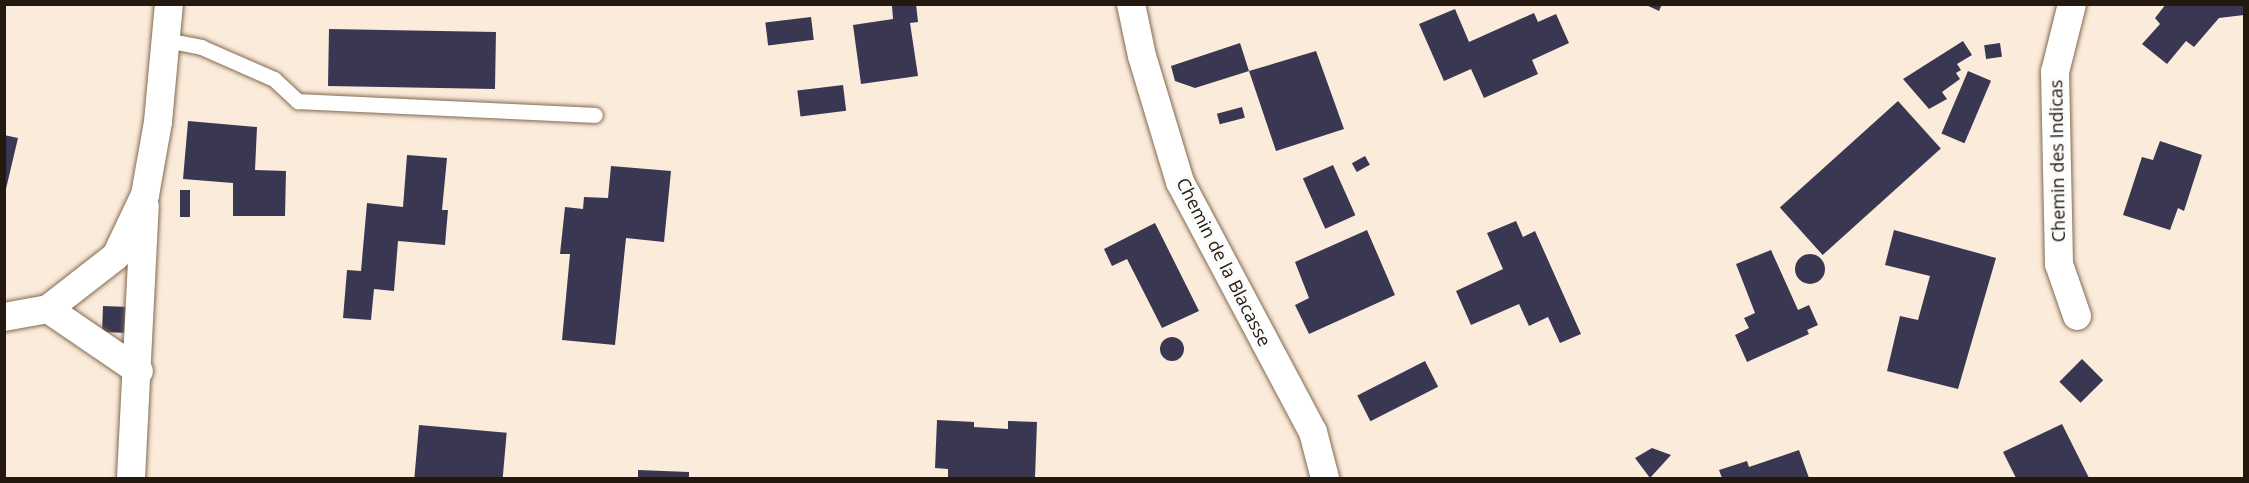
<!DOCTYPE html>
<style>
body{margin:0}
#map{position:relative;width:2249px;height:483px;overflow:hidden;background:#fbebda;font-family:"Open Sans",sans-serif}
div>[style]{position:absolute}
[style*='--x']{left:calc(var(--x)*1px);top:calc(var(--y)*1px);width:calc(var(--w)*1px);rotate:calc(var(--a)*1deg)}
.building>*{inset:0;background:#3a3753;transform-origin:0 0}
.round{border-radius:50%}
.roads{filter:drop-shadow(0 0 2px #826a50) drop-shadow(0 0 2px #826a50)}
.service>*{height:15px;margin:-7.5px;padding:0 7.5px;transform-origin:7.5px;border-radius:7.5px;background:#fff}
.minor>*{height:28px;margin:-14px;padding:0 14px;transform-origin:14px;border-radius:14px;background:#fff}
span{translate:-50% -50%;white-space:nowrap;text-align:center;line-height:1.15;-webkit-text-stroke:6px #fbfbfb;paint-order:stroke}
.street-label{font-size:18px;color:#23190f}
.frame{position:absolute;inset:0;border:6px solid #23190f;pointer-events:none}
</style>
<div id="map">
<div class="building">
<i style="clip-path:polygon(916px 4px,918px 22px,910px 23px,918px 76px,861px 84px,853px 25px,893px 19px,892px 6px)"></i>
<i style="clip-path:polygon(1644px 4px,1662px 4px,1659px 11px)"></i>
<i style="clip-path:polygon(2166px 4px,2244px 4px,2244px 15px,2219px 18px,2194px 47px,2186px 41px,2167px 64px,2142px 44px,2160px 24px,2155px 18px)"></i>
<i style="clip-path:polygon(1455px 9px,1469px 42px,1534px 13px,1538px 22px,1556px 14px,1569px 43px,1532px 60px,1538px 74px,1484px 98px,1471px 69px,1444px 81px,1419px 24px)"></i>
<i style="left:811px;top:17px;width:23px;height:46px;rotate:83deg"></i>
<i style="left:329px;top:29px;width:167px;height:57px;rotate:1deg"></i>
<i style="clip-path:polygon(1963px 41px,1972px 55px,1957px 64px,1961px 70px,1956px 73px,1960px 79px,1942px 92px,1947px 99px,1929px 109px,1903px 79px)"></i>
<i style="clip-path:polygon(1240px 43px,1249px 71px,1316px 51px,1344px 129px,1276px 151px,1249px 71px,1195px 88px,1175px 81px,1171px 66px)"></i>
<i style="left:2000px;top:43px;width:14px;height:16px;rotate:82deg"></i>
<i style="left:1968px;top:71px;width:25px;height:68px;rotate:23deg"></i>
<i style="left:843px;top:85px;width:26px;height:46px;rotate:83deg"></i>
<i style="left:1898px;top:101px;width:64px;height:159px;rotate:48deg"></i>
<i style="left:1242px;top:107px;width:11px;height:26px;rotate:75deg"></i>
<i style="clip-path:polygon(188px 121px,257px 127px,255px 170px,286px 171px,285px 216px,233px 216px,233px 183px,183px 179px)"></i>
<i style="clip-path:polygon(4px 135px,18px 138px,5px 193px,4px 193px)"></i>
<i style="clip-path:polygon(2160px 141px,2202px 155px,2184px 211px,2178px 208px,2170px 230px,2123px 215px,2142px 157px,2153px 160px)"></i>
<i style="clip-path:polygon(407px 155px,447px 158px,442px 210px,448px 210px,445px 245px,398px 241px,394px 291px,374px 289px,371px 320px,343px 318px,347px 270px,361px 271px,367px 203px,403px 207px)"></i>
<i style="left:1365px;top:156px;width:10px;height:15px;rotate:61deg"></i>
<i style="left:1333px;top:165px;width:55px;height:33px;rotate:66deg"></i>
<i style="clip-path:polygon(611px 166px,671px 171px,664px 242px,626px 238px,615px 345px,562px 340px,570px 254px,560px 254px,565px 207px,583px 209px,584px 197px,608px 198px)"></i>
<i style="left:180px;top:190px;width:10px;height:27px"></i>
<i style="clip-path:polygon(1516px 221px,1523px 237px,1535px 231px,1581px 334px,1560px 343px,1548px 317px,1529px 326px,1519px 304px,1471px 325px,1456px 291px,1503px 269px,1487px 233px)"></i>
<i style="clip-path:polygon(1155px 223px,1199px 311px,1162px 328px,1127px 259px,1112px 266px,1104px 249px)"></i>
<i style="clip-path:polygon(1367px 230px,1395px 295px,1309px 334px,1295px 305px,1309px 298px,1295px 262px)"></i>
<i style="clip-path:polygon(1894px 230px,1996px 258px,1958px 389px,1887px 371px,1900px 316px,1918px 320px,1930px 276px,1885px 265px)"></i>
<i style="clip-path:polygon(1771px 250px,1798px 310px,1809px 305px,1818px 325px,1807px 330px,1809px 334px,1747px 362px,1735px 335px,1749px 328px,1744px 318px,1755px 313px,1736px 264px)"></i>
<i class="round" style="left:1795px;top:254px;width:30px;height:30px"></i>
<i style="left:103px;top:306px;width:26px;height:26px;rotate:2deg"></i>
<i class="round" style="left:1160px;top:337px;width:24px;height:24px"></i>
<i style="left:2082px;top:359px;width:30px;height:32px;rotate:45deg"></i>
<i style="left:1425px;top:361px;width:29px;height:76px;rotate:63deg"></i>
<i style="clip-path:polygon(937px 420px,974px 422px,974px 427px,1008px 429px,1008px 421px,1037px 422px,1035px 478px,948px 478px,948px 469px,935px 468px)"></i>
<i style="clip-path:polygon(2062px 424px,2089px 478px,2016px 478px,2003px 452px)"></i>
<i style="left:419px;top:425px;width:88px;height:53px;rotate:5deg"></i>
<i style="clip-path:polygon(1652px 448px,1671px 455px,1650px 478px,1635px 458px)"></i>
<i style="clip-path:polygon(1799px 450px,1809px 478px,1722px 478px,1719px 470px,1747px 461px,1749px 467px)"></i>
<i style="clip-path:polygon(638px 470px,689px 472px,689px 478px,638px 478px)"></i>
</div>
<div class="roads">
<div class="service">
<i style="--x:166;--y:40;--w:36;--a:11"></i>
<i style="--x:201;--y:47;--w:80;--a:23.7"></i>
<i style="--x:274;--y:79;--w:33;--a:43"></i>
<i style="--x:298;--y:101;--w:297;--a:2.7"></i>
</div>
<div class="minor">
<i style="--x:1131;--y:4;--w:53;--a:78.1"></i>
<i style="--x:1142;--y:56;--w:132;--a:73.2"></i>
<i style="--x:1180;--y:182;--w:283;--a:62"></i>
<i style="--x:1313;--y:432;--w:48;--a:75.4"></i>
<i style="--x:2072;--y:4;--w:70;--a:104"></i>
<i style="--x:2055;--y:72;--w:192;--a:88.8"></i>
<i style="--x:2059;--y:264;--w:55;--a:70.9"></i>
<i style="--x:48;--y:309;--w:110;--a:34.3"></i>
<i style="--x:4;--y:317;--w:45;--a:-10.3"></i>
<i style="--x:48;--y:309;--w:86;--a:-37.9"></i>
<i style="--x:116;--y:256;--w:68;--a:-64.6"></i>
<i style="--x:145;--y:195;--w:74;--a:-79.9"></i>
<i style="--x:158;--y:122;--w:119;--a:-84.7"></i>
<i style="--x:131;--y:478;--w:272;--a:-87.1"></i>
</div>
</div>
<div class="street-label">
<span style="left:2057px;top:161px;rotate:-91deg">Chemin des Indicas</span>
<span style="left:1224px;top:262px;rotate:63deg">Chemin de la Blacasse</span>
</div>
<div class="frame"></div>
</div>
